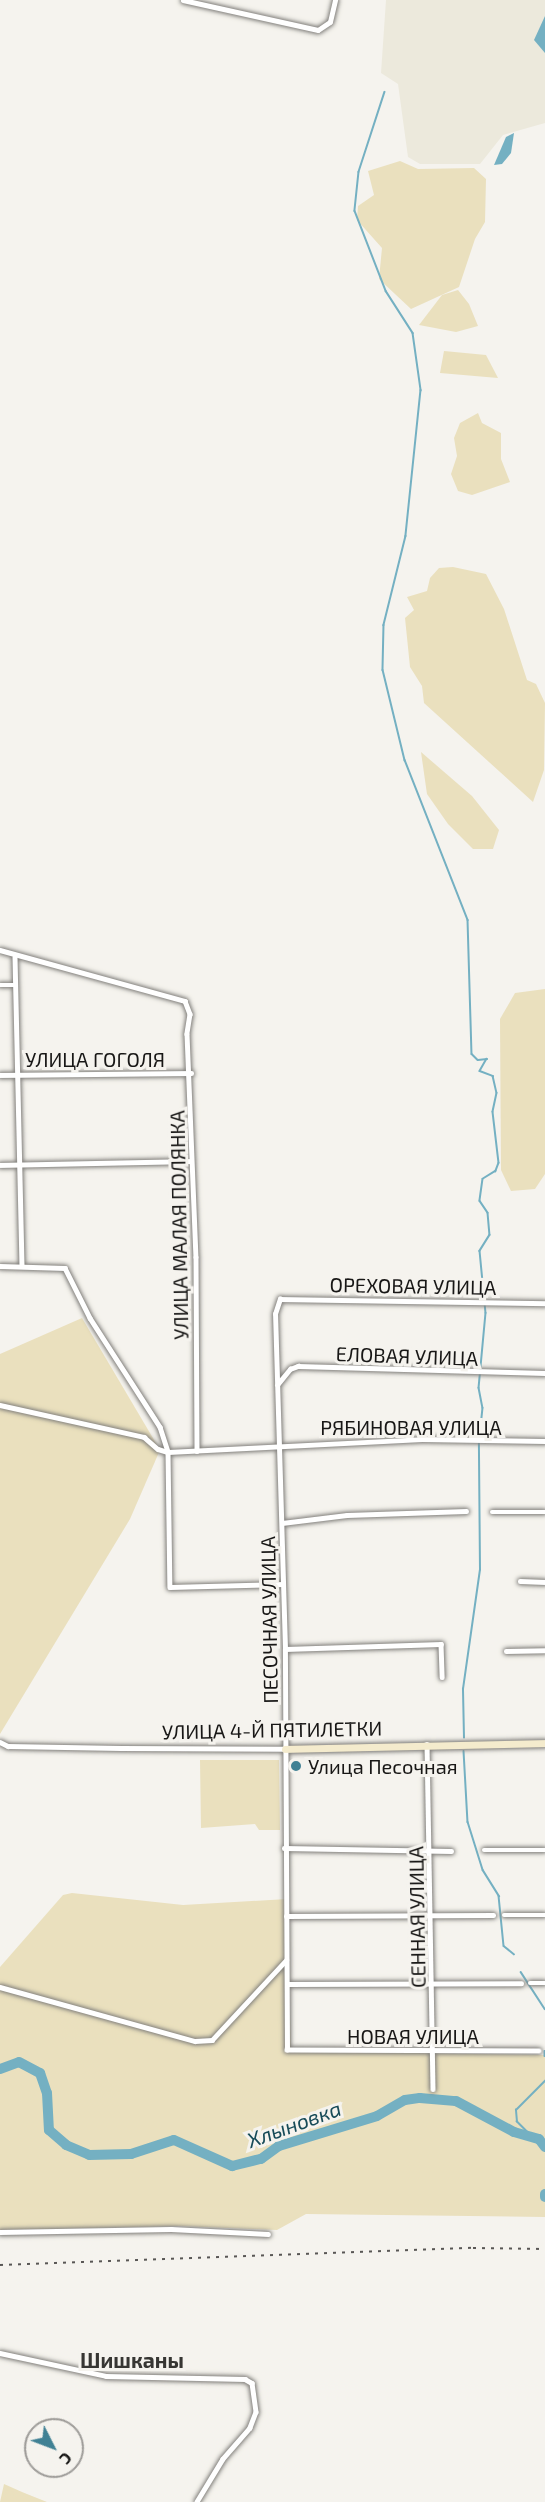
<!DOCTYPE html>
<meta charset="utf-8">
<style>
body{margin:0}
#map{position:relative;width:545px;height:2502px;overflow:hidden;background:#f5f3ee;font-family:"Exo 2",sans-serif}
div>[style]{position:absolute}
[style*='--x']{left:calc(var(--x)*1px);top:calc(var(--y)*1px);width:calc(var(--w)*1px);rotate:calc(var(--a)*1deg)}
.built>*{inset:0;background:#ece9dc}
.green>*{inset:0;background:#eae0be}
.water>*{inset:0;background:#74b0c2}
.stream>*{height:1.5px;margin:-0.75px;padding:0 0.75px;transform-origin:0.75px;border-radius:0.75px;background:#74b0c2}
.river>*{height:10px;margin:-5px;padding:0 5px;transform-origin:5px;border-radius:5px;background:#74b0c2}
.roads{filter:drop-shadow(0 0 2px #82807c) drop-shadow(0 0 2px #82807c)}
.street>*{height:4.5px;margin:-2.25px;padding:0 2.25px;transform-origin:2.25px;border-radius:2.25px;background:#fff}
.secondary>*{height:7px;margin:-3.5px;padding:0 3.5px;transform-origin:3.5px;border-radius:3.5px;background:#f4ebcd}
.rail>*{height:1.5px;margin-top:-0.75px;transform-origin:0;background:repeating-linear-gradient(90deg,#595755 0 3px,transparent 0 9px)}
.dots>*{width:16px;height:16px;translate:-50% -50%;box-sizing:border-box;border:3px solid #f5f3ee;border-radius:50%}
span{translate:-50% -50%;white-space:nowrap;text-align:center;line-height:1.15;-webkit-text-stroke:6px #f5f3ee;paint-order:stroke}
.street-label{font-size:20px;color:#181716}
.poi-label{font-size:20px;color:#181716}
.left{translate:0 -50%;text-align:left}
.water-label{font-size:21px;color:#174b58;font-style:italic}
.neighbourhood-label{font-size:21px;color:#373633;font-weight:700}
.north{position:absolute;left:24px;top:2418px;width:60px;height:60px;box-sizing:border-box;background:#f5f3ee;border:2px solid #9d9b98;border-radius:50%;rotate:132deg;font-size:16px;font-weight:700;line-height:24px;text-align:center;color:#181716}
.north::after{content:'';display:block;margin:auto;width:21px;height:27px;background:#408194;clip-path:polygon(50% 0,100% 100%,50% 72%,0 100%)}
</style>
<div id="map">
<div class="built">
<i style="clip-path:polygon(386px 0,545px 0,545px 123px,503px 135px,480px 164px,420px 164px,408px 157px,398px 84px,381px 73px)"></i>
</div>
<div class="green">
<i style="clip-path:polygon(400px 161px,418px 169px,474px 168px,486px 179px,485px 222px,475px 239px,459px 287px,411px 309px,379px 279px,382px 248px,357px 220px,358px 206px,374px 195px,368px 171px)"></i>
<i style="clip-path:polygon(458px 290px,469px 304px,478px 326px,456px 332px,419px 325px,442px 295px)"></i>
<i style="clip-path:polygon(444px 351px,486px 355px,498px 378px,440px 373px)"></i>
<i style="clip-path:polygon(478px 413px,482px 423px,501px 433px,501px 459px,510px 482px,472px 495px,458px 491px,451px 474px,457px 456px,454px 438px,460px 423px)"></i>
<i style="clip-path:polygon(453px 567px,486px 574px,504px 609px,527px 680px,536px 684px,545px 703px,544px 770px,533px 802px,424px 703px,422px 686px,410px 667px,405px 618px,414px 610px,407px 597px,427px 591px,430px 578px,439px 568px)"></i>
<i style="clip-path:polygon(421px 752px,472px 796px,499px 830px,493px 849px,473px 849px,448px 824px,427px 794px)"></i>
<i style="clip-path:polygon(545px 989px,545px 1174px,535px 1189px,511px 1191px,501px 1170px,500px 1019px,515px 993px)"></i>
<i style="clip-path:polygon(82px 1318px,160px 1450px,130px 1519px,0 1734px,0 1354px)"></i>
<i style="clip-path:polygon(200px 1760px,279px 1760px,280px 1830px,259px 1830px,255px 1824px,201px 1828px)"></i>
<i style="clip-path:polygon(72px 1893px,183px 1905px,287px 1899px,291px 2051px,545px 2055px,545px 2217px,306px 2214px,277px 2230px,178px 2226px,0 2230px,0 1967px,63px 1895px)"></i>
<i style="clip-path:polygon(4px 2484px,22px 2492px,47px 2502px,0 2502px)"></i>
</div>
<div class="water">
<i style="clip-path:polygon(545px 16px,545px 53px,534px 40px)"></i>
<i style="clip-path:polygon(514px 133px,511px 153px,502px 164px,494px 165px,506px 137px)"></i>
</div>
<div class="stream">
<i style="--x:385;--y:92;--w:84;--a:108"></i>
<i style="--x:359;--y:172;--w:39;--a:96"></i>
<i style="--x:355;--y:211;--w:86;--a:68.8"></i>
<i style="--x:386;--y:291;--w:50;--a:57.3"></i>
<i style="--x:413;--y:333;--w:58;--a:82"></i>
<i style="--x:421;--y:390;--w:147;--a:95.9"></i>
<i style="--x:406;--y:536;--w:92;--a:103.9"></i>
<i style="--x:384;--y:625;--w:45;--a:91.3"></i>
<i style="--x:383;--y:670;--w:93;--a:76.3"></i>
<i style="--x:405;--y:760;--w:172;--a:68.5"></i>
<i style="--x:468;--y:920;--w:134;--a:88.3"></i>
<i style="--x:472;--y:1054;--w:8;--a:45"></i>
<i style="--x:478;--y:1060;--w:9;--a:-6"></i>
<i style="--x:487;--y:1059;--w:14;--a:120"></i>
<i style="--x:480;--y:1071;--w:14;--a:21"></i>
<i style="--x:493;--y:1076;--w:17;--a:77"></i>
<i style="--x:497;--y:1093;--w:19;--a:102"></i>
<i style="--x:493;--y:1112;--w:51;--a:83.3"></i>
<i style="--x:499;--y:1163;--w:9;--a:111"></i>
<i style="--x:496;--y:1171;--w:15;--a:148"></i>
<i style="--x:483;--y:1179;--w:22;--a:98"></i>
<i style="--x:480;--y:1201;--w:14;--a:56"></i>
<i style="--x:488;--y:1213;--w:22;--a:85"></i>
<i style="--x:490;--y:1235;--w:19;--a:122"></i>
<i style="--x:480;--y:1251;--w:62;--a:84.5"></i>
<i style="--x:486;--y:1313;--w:75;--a:95.3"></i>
<i style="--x:479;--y:1388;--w:20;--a:79"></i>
<i style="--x:483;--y:1408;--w:30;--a:96"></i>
<i style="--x:464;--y:1738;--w:49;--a:-91.2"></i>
<i style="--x:463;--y:1689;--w:120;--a:-81.9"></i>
<i style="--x:480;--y:1570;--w:127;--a:-90.5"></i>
<i style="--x:464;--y:1751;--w:71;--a:86.8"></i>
<i style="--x:468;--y:1822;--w:50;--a:72.6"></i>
<i style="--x:483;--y:1870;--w:31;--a:58"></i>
<i style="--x:499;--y:1896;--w:50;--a:84.3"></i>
<i style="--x:504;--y:1946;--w:13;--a:39"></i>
<i style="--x:521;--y:1972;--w:44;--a:57"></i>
<i style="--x:545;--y:2051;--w:5;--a:90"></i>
<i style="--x:531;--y:2136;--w:20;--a:-135"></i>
<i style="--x:517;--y:2122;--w:12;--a:-95"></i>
<i style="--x:516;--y:2110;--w:41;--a:-45"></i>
</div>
<div class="river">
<i style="--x:0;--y:2069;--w:20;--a:-20"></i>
<i style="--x:19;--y:2062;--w:24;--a:28"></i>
<i style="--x:40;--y:2073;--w:21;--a:71"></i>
<i style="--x:47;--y:2093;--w:37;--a:87"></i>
<i style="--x:49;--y:2130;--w:23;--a:41"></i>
<i style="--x:66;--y:2145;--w:25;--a:23"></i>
<i style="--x:89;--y:2155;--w:42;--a:-1.4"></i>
<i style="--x:131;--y:2154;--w:45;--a:-18"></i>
<i style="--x:174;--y:2140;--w:64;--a:24.1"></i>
<i style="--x:232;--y:2166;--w:30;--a:-14"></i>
<i style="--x:261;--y:2159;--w:22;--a:-36"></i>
<i style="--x:279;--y:2146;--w:102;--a:-17"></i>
<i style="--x:377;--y:2116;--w:32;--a:-30"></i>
<i style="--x:405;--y:2100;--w:15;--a:-8"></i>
<i style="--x:420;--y:2098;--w:36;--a:5"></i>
<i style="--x:456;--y:2101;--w:66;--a:28.1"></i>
<i style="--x:514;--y:2132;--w:26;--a:16"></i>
<i style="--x:539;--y:2139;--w:10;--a:53"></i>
<i style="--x:545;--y:2194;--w:3;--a:90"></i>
</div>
<div class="roads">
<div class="street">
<i style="--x:183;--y:0;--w:138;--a:12.5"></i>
<i style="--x:318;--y:30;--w:14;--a:-34"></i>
<i style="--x:330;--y:22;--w:23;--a:-77"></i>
<i style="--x:0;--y:950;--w:192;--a:15.4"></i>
<i style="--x:185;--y:1001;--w:14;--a:69"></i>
<i style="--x:190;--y:1014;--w:20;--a:99"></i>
<i style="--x:187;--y:1034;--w:223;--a:87.7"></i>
<i style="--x:196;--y:1257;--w:194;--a:89.7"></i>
<i style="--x:15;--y:957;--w:308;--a:88.7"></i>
<i style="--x:0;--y:985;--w:14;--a:0"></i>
<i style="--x:0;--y:1075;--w:191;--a:-0.6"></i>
<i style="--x:0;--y:1165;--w:191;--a:-1.2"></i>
<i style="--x:0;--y:1266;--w:65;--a:1.8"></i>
<i style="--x:65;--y:1268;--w:56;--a:63.4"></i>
<i style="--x:90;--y:1318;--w:130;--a:57.3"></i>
<i style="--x:160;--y:1427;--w:26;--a:72"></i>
<i style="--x:168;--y:1452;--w:135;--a:89.2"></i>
<i style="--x:170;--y:1587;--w:113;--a:-1.5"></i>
<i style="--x:277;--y:1385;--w:21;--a:-51"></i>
<i style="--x:290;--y:1369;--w:9;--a:-21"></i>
<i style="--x:298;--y:1366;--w:247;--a:1.6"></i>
<i style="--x:0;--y:1405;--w:148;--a:12.5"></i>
<i style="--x:144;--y:1437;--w:18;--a:41"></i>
<i style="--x:158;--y:1449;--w:10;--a:17"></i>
<i style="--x:168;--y:1452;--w:254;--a:-2.9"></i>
<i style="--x:422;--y:1439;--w:123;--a:0.9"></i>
<i style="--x:492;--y:1512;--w:53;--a:0"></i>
<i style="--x:282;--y:1523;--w:65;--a:-7"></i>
<i style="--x:347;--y:1515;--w:119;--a:-1.9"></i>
<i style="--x:520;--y:1581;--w:25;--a:2"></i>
<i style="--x:285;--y:1649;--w:156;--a:-1.8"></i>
<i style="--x:441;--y:1644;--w:33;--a:88"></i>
<i style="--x:506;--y:1651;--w:39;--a:-1"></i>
<i style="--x:0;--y:1742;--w:9;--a:27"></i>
<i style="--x:8;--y:1746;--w:113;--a:1"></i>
<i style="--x:121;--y:1748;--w:164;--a:0.3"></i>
<i style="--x:427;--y:1744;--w:345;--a:89"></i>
<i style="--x:284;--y:1848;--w:167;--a:1"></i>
<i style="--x:484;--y:1850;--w:61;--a:0"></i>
<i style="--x:504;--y:1915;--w:41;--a:0"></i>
<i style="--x:286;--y:1916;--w:207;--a:-0.3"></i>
<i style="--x:530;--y:1983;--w:15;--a:0"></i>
<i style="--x:287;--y:1984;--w:234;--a:-0.2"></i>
<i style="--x:0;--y:1987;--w:202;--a:15.5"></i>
<i style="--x:195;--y:2041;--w:17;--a:-3"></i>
<i style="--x:212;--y:2040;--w:109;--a:-47.2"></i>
<i style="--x:539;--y:2051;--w:252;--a:-179.8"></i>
<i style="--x:287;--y:2050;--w:401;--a:-90.3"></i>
<i style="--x:285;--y:1649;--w:335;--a:-91.7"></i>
<i style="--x:275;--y:1314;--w:16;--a:-72"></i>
<i style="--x:280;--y:1299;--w:265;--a:0.9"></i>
<i style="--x:0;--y:2232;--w:171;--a:-1"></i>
<i style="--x:171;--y:2229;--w:97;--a:3"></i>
<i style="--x:0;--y:2353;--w:108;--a:12.2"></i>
<i style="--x:106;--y:2376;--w:139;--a:1.2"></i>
<i style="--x:245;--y:2379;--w:8;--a:30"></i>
<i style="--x:252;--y:2383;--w:29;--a:82"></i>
<i style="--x:256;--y:2412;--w:17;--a:111"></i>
<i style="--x:250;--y:2428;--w:41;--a:131.1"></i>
<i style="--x:223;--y:2459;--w:50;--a:121.2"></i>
</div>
<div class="secondary">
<i style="--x:285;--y:1749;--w:260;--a:-1.3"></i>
</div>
</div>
<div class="rail">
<i style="--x:0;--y:2265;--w:473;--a:-2.1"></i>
<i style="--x:473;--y:2248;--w:72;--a:0.8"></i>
</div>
<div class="dots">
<i style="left:296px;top:1766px;background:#408194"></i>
</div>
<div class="street-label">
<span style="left:95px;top:1059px">УЛИЦА ГОГОЛЯ</span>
<span style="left:179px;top:1225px;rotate:-91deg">УЛИЦА МАЛАЯ ПОЛЯНКА</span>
<span style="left:413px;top:1286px;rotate:1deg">ОРЕХОВАЯ УЛИЦА</span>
<span style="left:407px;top:1356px;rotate:2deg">ЕЛОВАЯ УЛИЦА</span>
<span style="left:411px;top:1427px">РЯБИНОВАЯ УЛИЦА</span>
<span style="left:269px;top:1620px;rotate:-91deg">ПЕСОЧНАЯ УЛИЦА</span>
<span style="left:272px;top:1730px;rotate:-1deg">УЛИЦА 4-Й ПЯТИЛЕТКИ</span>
<span style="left:417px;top:1917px;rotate:-91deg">СЕННАЯ УЛИЦА</span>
<span style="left:413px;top:2036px">НОВАЯ УЛИЦА</span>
</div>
<div class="poi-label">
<span class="left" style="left:308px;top:1766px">Улица Песочная</span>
</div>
<div class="water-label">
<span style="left:294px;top:2124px;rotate:-20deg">Хлыновка</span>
</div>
<div class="neighbourhood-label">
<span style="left:132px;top:2360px">Шишканы</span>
</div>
<div class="north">С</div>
</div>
